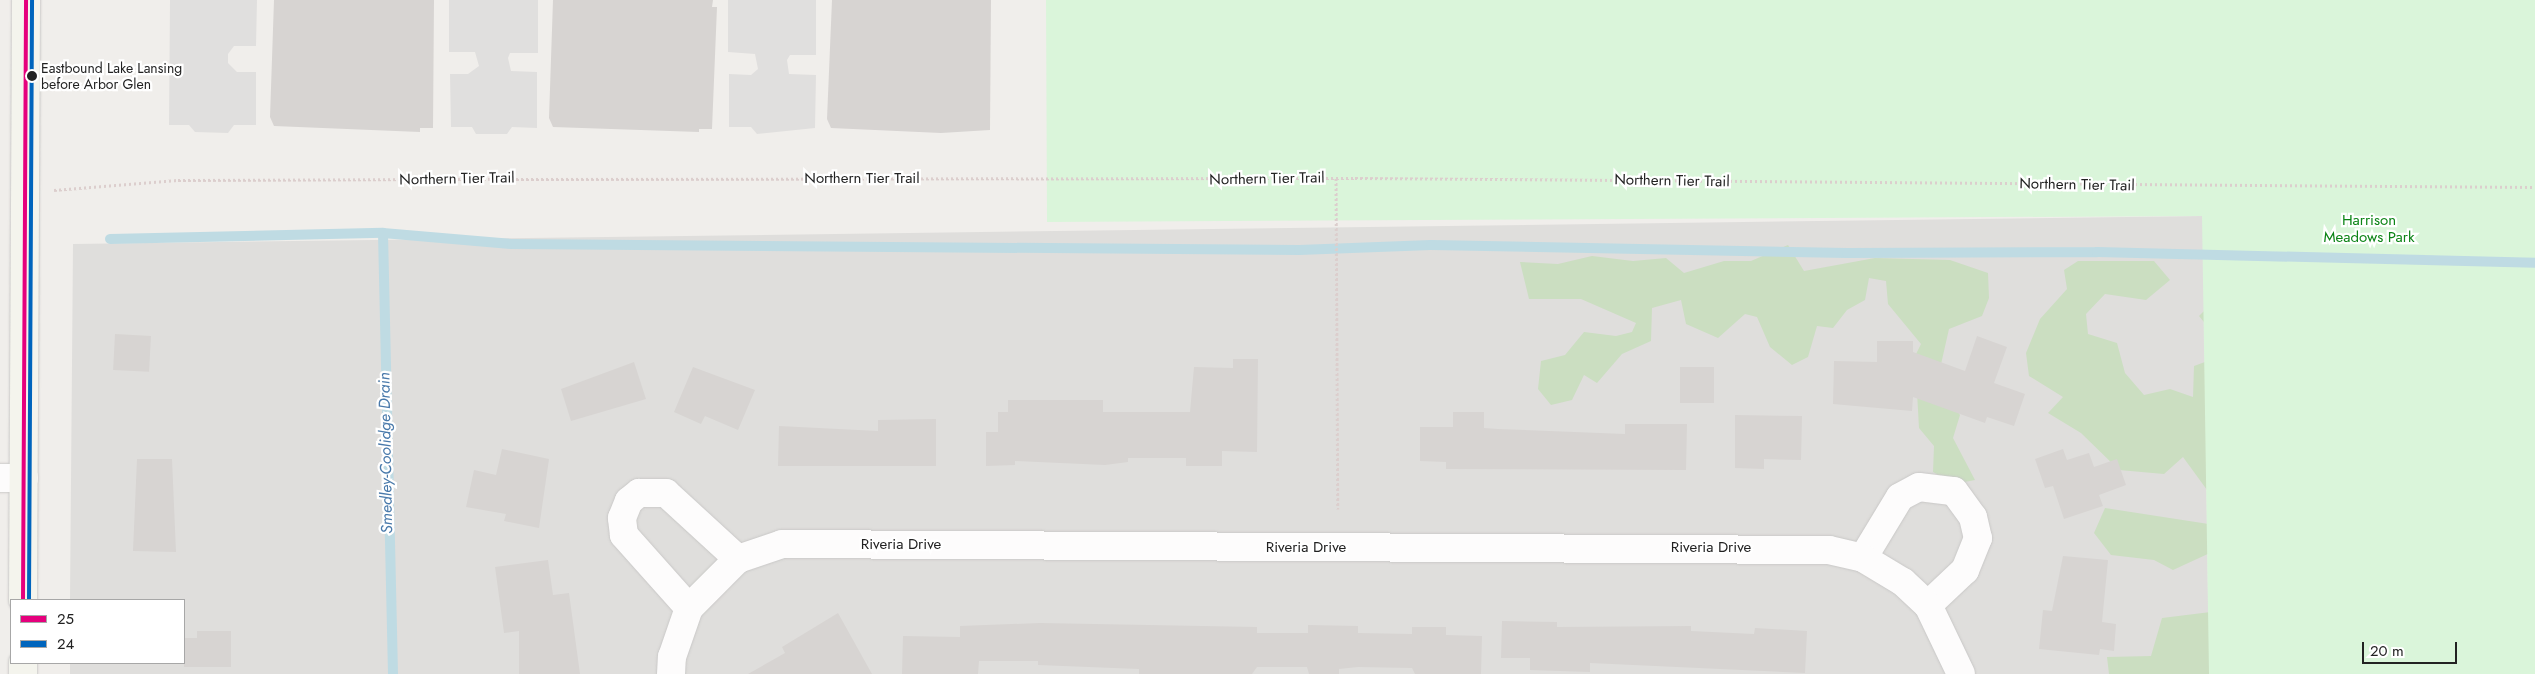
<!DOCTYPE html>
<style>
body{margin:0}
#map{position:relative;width:2535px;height:674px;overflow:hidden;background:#f0eeeb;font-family:Jost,sans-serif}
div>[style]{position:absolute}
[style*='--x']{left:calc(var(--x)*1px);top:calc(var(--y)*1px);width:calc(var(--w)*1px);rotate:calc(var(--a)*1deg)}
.residential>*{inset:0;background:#dfdedc}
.forest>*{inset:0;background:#cbdec1}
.park>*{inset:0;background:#daf5da}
.parking>*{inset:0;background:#e0dfde}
.stream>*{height:10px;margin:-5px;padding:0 5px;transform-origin:5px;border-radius:5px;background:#bfdbe3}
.building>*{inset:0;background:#d7d4d2;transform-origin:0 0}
.path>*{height:3px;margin-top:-1.5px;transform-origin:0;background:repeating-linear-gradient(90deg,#dccecd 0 2.5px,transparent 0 5px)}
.roads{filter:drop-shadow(0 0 1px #c9c8c7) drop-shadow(0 0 1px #c9c8c7)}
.street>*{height:28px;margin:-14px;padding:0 14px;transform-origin:14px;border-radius:14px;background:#fdfcfc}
.secondary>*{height:28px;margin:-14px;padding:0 14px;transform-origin:14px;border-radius:14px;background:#f4f4ed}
.bus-1>*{height:4px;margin:-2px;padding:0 2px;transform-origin:2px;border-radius:2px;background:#e5007d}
.bus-2>*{height:4px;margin:-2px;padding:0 2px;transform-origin:2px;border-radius:2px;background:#0065bd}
.dots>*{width:14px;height:14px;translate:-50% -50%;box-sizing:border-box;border:2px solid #fff;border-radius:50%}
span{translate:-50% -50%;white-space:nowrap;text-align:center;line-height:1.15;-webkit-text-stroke:4.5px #fff;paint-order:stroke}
.bus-label{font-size:14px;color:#222}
.left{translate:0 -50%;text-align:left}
.street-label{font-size:15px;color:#222}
.park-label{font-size:15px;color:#0c8416}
.water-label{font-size:16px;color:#4a7aab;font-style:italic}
.legend{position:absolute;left:10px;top:599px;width:175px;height:65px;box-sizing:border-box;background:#fff;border:1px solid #a7a7a7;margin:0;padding:6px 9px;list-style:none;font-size:15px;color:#222}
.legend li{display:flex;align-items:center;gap:10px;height:25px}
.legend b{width:25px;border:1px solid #a7a7a7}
.scale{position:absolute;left:2362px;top:642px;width:95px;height:22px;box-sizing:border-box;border:2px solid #222;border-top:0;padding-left:6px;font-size:15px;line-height:18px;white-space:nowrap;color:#222;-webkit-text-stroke:4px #fff;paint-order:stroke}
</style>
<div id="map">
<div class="residential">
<i style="clip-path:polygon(2203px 216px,2209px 674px,70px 674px,70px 663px,184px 663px,184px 600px,70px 600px,73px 244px)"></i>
</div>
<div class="forest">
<i style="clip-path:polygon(2265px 234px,2293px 245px,2293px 278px,2263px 285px,2258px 307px,2294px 336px,2326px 344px,2365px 301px,2397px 295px,2418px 319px,2434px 303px,2460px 302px,2499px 337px,2525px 314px,2535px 313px,2535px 370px,2506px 359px,2506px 375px,2482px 383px,2432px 365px,2398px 383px,2371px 362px,2352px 371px,2328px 396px,2273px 412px,2229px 404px,2210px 416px,2224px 438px,2268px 432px,2306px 443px,2316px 472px,2320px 511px,2306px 547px,2223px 547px,2173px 570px,2154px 560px,2111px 555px,2094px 533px,2105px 508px,2215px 525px,2218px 505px,2183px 457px,2164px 474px,2119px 470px,2081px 433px,2048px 413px,2063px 397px,2029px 376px,2026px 353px,2040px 319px,2067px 289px,2064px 270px,2078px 261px,2154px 261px,2170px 280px,2146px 300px,2105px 294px,2086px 314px,2088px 334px,2117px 343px,2125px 373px,2144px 395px,2170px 389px,2193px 397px,2194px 366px,2224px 355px,2227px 339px,2217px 338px,2199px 316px,2217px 298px,2235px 301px,2248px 240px)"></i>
<i style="clip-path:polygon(1788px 245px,1804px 271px,1875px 258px,1950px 260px,1988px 273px,1989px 298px,1982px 316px,1949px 329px,1937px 382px,1960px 415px,1953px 438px,1975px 480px,1954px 484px,1933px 472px,1934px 446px,1919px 428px,1915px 356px,1921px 344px,1888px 304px,1886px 281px,1869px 278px,1865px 300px,1847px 310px,1833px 328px,1817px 326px,1808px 357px,1792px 365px,1770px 347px,1757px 317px,1745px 314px,1718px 338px,1686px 324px,1681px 300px,1652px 308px,1651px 341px,1622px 354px,1597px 383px,1584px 375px,1572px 400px,1551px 405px,1538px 389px,1541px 361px,1565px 355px,1584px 332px,1616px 336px,1632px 332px,1636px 323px,1581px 299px,1529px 299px,1520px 262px,1558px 264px,1592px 256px,1633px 261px,1666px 258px,1684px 273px,1724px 261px,1751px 261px)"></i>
<i style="clip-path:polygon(2251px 607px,2303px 674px,2109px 674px,2107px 657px,2151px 656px,2162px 618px)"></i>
</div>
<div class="park">
<i style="clip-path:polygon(1046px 0,2535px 0,2535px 674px,2209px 674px,2202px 216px,1047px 222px)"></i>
</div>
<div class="parking">
<i style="clip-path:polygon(170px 0,257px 0,256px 46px,234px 46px,228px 54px,228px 63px,237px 72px,256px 72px,256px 125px,234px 125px,228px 133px,195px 132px,189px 125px,169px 125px)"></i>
<i style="clip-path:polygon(449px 0,538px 0,538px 53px,510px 53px,508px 58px,511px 71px,537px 72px,537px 128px,512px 127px,507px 134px,476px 134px,472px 127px,451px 127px,450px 74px,468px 74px,479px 66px,475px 52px,449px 52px)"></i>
<i style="clip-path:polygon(728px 0,816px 0,816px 55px,790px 55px,787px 60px,789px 74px,816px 75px,815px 128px,757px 134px,751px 127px,729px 127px,729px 74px,751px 75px,758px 69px,755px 54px,728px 52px)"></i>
</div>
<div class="stream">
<i style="--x:383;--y:233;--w:441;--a:88.7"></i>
<i style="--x:110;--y:239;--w:273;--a:-1.3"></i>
<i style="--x:383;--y:233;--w:129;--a:4.9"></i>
<i style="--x:512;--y:244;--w:787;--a:0.44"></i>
<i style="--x:1299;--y:250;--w:132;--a:-2.2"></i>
<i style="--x:1431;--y:245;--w:416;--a:1.1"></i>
<i style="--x:1847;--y:253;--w:250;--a:-0.2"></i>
<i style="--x:2097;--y:252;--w:438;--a:1.4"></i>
</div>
<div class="building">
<i style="clip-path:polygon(274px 0,434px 0,433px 128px,420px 128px,420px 132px,274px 126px,270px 117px)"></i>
<i style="clip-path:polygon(553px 0,713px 0,712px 7px,717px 7px,712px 129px,699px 129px,699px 132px,553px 127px,549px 118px)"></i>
<i style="clip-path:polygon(832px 0,991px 0,990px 130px,941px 133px,831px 128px,827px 119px)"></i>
<i style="left:115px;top:334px;width:36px;height:36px;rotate:3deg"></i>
<i style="clip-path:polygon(1977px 336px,2007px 347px,1994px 383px,2025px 394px,2014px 426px,1987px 417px,1985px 423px,1913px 397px,1912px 411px,1833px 404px,1834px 361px,1877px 362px,1877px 341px,1913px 341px,1913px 352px,1965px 371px)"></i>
<i style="clip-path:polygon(1233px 359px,1258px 359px,1257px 452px,1222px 451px,1222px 466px,1186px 466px,1186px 458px,1128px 458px,1128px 462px,1105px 465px,1015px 461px,1015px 465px,986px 466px,986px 432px,998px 432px,998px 412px,1008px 412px,1008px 400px,1103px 400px,1103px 412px,1190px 412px,1194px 367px,1233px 368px)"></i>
<i style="clip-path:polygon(634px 362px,646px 399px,571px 421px,561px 389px)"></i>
<i style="clip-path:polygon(693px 367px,755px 390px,738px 430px,705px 416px,701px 424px,674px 412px)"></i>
<i style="left:1680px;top:367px;width:34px;height:36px"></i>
<i style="clip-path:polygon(1453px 412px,1484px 412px,1484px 428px,1498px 429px,1625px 434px,1625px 424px,1687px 424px,1686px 470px,1446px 469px,1446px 462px,1420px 461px,1420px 427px,1453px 427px)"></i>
<i style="clip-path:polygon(1735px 415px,1802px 416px,1801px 460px,1764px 459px,1764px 469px,1735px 468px)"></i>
<i style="clip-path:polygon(936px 419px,936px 466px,778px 466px,779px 426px,878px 431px,878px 420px)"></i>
<i style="clip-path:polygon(502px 449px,549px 459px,539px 528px,504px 521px,506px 514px,466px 507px,474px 470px,496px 475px)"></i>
<i style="clip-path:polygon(2063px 449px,2067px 460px,2089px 453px,2094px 467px,2117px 459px,2126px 485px,2099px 495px,2103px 506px,2064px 519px,2053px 486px,2045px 488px,2035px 459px)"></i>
<i style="clip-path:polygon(137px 459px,172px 459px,176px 552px,133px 551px)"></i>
<i style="clip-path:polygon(2063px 556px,2108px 560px,2102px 622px,2116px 624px,2114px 651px,2100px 649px,2099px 655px,2039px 649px,2043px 610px,2052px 611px)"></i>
<i style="clip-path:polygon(548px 560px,553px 595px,569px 593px,580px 674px,519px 674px,519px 631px,504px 633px,495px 567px)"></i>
<i style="clip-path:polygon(838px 613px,872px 674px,748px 674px,785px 653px,782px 647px)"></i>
<i style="clip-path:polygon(1502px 621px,1557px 622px,1557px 627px,1691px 626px,1691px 631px,1754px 634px,1755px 628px,1807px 631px,1805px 673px,1590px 663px,1590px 672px,1530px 670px,1530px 658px,1501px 658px)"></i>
<i style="clip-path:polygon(1040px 623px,1257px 627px,1257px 633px,1308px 633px,1308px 625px,1358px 626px,1358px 633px,1412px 634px,1412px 627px,1446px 627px,1446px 635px,1482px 636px,1481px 674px,1415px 674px,1412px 668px,1358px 667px,1339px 669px,1339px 674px,1309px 674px,1307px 667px,1257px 667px,1252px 674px,1139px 674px,1139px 669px,1038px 665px,1038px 661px,979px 661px,978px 674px,902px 674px,903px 636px,960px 637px,960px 626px)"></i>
<i style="clip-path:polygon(197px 631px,231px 631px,231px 667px,184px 667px,184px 638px,197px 638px)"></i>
</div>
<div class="path">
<i style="--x:1336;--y:178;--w:331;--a:89.7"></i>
<i style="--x:54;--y:190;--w:124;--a:-4.6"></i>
<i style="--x:178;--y:180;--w:328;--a:-0.2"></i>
<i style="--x:506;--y:179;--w:849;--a:-0.07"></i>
<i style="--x:1355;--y:178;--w:1180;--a:0.44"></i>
</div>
<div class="roads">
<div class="street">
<i style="--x:0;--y:478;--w:24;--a:0"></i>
<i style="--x:1863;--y:558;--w:71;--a:-58.8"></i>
<i style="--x:1900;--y:497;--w:21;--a:-28"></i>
<i style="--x:1919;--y:487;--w:35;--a:7"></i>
<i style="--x:1954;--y:491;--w:32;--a:54"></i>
<i style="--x:1973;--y:517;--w:22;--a:77"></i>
<i style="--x:1978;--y:538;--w:35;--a:112"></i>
<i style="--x:1965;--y:570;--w:51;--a:136.6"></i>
<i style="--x:689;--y:608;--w:98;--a:-131.7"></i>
<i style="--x:624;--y:535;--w:17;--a:-97"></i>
<i style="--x:622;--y:518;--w:18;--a:-68"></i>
<i style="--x:629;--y:501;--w:13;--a:-39"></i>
<i style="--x:639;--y:493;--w:27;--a:0"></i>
<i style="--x:666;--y:493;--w:98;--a:42.5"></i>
<i style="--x:671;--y:674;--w:17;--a:-87"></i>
<i style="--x:672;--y:657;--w:52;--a:-70.9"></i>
<i style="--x:689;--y:608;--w:69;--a:-45"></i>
<i style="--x:738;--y:559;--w:46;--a:-18.8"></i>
<i style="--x:782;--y:544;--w:1047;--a:0.33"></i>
<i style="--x:1829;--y:550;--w:35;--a:13"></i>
<i style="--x:1863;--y:558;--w:47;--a:31"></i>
<i style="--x:1903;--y:582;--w:34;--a:43"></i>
<i style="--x:1928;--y:605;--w:76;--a:64.4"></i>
</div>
<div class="secondary">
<i style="--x:23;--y:600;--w:600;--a:-89.71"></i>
<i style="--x:23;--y:674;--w:11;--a:-90"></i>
</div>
</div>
<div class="bus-1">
<i style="--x:23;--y:600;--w:600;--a:-89.71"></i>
</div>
<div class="bus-2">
<i style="--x:29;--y:600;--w:600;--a:-89.71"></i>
</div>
<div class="dots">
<i style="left:32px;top:76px;background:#222"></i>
</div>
<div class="bus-label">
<span class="left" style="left:41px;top:76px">Eastbound Lake Lansing<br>before Arbor Glen</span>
</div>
<div class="street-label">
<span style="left:457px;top:179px;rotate:-1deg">Northern Tier Trail</span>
<span style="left:862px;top:179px">Northern Tier Trail</span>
<span style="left:1267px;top:179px;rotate:-1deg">Northern Tier Trail</span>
<span style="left:1672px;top:181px;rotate:1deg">Northern Tier Trail</span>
<span style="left:2077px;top:185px;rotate:1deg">Northern Tier Trail</span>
<span style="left:901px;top:545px">Riveria Drive</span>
<span style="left:1306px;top:548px">Riveria Drive</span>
<span style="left:1711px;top:548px">Riveria Drive</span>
</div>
<div class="park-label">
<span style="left:2369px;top:229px">Harrison<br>Meadows Park</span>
</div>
<div class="water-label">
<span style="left:386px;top:453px;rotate:-91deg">Smedley-Coolidge Drain</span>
</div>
<ul class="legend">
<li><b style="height:6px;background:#e5007d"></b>25</li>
<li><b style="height:6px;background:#0065bd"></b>24</li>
</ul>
<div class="scale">20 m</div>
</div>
